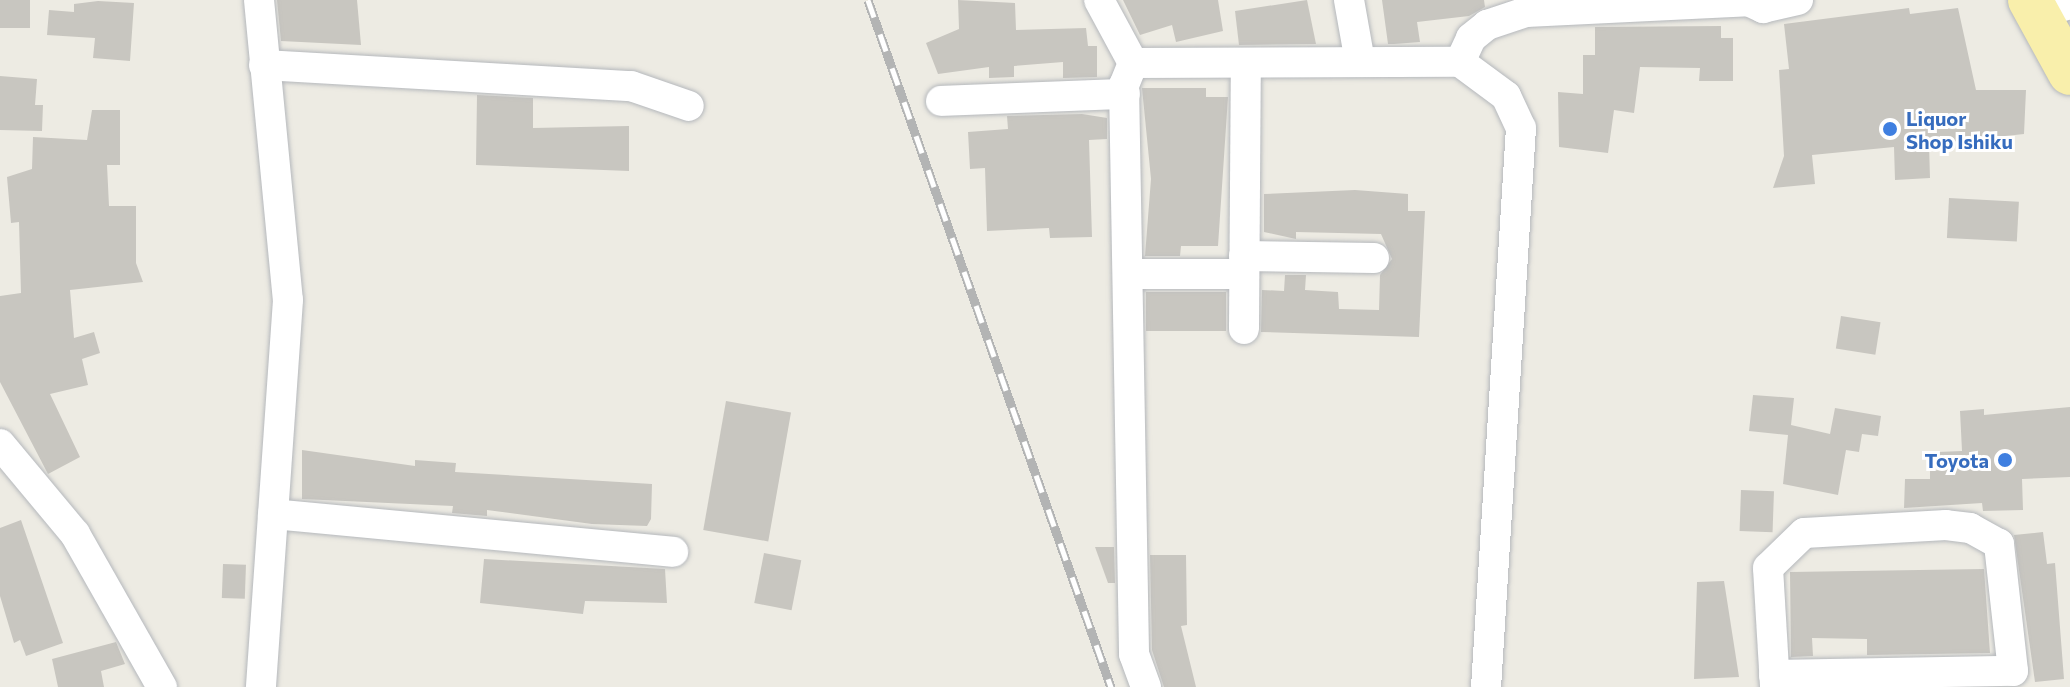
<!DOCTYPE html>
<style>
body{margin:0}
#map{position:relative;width:2070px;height:687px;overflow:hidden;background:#edebe3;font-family:Commissioner,sans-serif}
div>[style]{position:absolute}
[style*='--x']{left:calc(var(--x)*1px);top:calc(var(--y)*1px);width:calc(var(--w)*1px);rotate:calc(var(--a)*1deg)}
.building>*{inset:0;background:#c8c6c0;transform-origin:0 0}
.roads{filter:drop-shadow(0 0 2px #b5b8bc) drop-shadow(0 0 2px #b5b8bc)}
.street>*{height:30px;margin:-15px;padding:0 15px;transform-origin:15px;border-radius:15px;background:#fff}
.primary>*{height:44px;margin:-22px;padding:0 22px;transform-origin:22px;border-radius:22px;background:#f9efab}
.rail>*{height:9px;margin-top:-4.5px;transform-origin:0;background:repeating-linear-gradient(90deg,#fff 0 18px,#b3b4b4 0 36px);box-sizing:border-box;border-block:2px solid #b3b4b4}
.dots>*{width:22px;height:22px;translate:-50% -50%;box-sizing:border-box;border:4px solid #fff;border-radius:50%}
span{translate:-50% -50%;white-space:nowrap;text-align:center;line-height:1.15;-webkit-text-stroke:6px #fff;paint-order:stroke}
.shop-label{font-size:20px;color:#366cbe;font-weight:700}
.left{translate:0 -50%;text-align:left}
.right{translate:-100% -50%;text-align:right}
</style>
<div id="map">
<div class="building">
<i style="left:0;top:0;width:30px;height:28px"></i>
<i style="clip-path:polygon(277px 0,357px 0,361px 45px,281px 41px)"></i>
<i style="clip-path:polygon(958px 0,1015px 3px,1016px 30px,1086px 28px,1088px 46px,1097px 46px,1097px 77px,1063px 78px,1063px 62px,1014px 66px,1014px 77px,989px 78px,989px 67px,938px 74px,926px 43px,959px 29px)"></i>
<i style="clip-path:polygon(1123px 0,1218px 0,1223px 31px,1176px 42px,1172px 25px,1140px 35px)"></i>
<i style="clip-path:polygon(1307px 0,1316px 44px,1239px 45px,1235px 11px)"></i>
<i style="clip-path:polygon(1382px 0,1484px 0,1485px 7px,1469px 16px,1417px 22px,1420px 42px,1394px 44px,1388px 44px)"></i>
<i style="clip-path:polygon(98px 1px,134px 3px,130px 61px,93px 58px,95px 38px,47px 35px,49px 10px,74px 12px,74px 4px)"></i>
<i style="clip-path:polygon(1909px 8px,1910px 14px,1958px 8px,1976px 90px,2026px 90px,2024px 134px,1929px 144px,1930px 178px,1895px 180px,1894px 147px,1812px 155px,1815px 184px,1773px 188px,1784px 156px,1779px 70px,1789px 69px,1784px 24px)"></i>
<i style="clip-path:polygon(1721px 26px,1721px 38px,1733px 38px,1733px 81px,1699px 81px,1700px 68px,1640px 67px,1634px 113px,1614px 110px,1608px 153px,1559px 147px,1558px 92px,1583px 94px,1583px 55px,1595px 55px,1595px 27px)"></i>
<i style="clip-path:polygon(0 76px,37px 79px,35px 105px,43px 105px,42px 131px,0 130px)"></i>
<i style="clip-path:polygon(1142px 88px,1206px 88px,1206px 97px,1228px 97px,1218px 246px,1181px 246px,1180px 256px,1145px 256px,1151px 179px)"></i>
<i style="clip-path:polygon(477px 95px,533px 98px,533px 128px,629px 126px,629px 171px,476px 165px)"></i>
<i style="clip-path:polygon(92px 110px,120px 110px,120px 165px,107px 165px,109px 206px,136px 206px,136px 263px,143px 282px,70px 290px,74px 338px,94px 332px,100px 353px,82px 359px,88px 385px,50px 394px,80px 457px,48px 474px,0 382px,0 296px,21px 293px,19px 222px,11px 223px,7px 177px,32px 169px,33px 137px,87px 140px)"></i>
<i style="clip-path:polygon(1082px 114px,1107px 118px,1107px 139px,1089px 140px,1092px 237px,1050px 238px,1049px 228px,987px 231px,985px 168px,970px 169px,968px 132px,1008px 129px,1007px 116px)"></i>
<i style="clip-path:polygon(1355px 190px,1408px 194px,1408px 211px,1425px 211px,1419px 337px,1261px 332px,1262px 290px,1284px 291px,1285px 275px,1306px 275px,1305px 290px,1338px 292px,1339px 309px,1379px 310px,1380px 275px,1392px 259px,1381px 234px,1296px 232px,1296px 239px,1264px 232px,1264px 194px)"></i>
<i style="left:1949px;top:198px;width:70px;height:40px;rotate:3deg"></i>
<i style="left:1146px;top:292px;width:80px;height:39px"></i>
<i style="left:1841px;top:316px;width:40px;height:33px;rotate:9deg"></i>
<i style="clip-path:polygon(1753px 395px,1794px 398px,1791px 425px,1830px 434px,1835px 408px,1881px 416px,1878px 436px,1862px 434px,1859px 452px,1846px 450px,1838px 495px,1783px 484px,1788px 435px,1749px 431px)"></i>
<i style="left:726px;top:401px;width:66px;height:131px;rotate:10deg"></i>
<i style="clip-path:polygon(2070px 407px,2070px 477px,2022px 479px,2023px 510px,1983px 511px,1982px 503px,1904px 508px,1905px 479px,1930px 479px,1930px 471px,1940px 470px,1938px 452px,1962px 451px,1960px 411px,1984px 409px,1984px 415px)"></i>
<i style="clip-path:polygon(302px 450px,415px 466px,415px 460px,456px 463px,455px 472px,652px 484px,651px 519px,647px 526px,592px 524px,487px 510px,487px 516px,452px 513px,453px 506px,302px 499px)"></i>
<i style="left:1741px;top:490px;width:33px;height:41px;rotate:2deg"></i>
<i style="clip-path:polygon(21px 520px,63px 643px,26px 656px,20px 640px,14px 643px,0 596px,0 528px)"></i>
<i style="clip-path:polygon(2043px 532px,2047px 564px,2055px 563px,2064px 679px,2035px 682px,2014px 535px)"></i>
<i style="clip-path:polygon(1095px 547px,1114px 547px,1115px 583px,1108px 583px)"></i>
<i style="left:764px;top:553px;width:38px;height:51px;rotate:11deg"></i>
<i style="clip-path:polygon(1150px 555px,1186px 555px,1187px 625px,1181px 626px,1196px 687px,1164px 687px,1152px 650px)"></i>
<i style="clip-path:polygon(484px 559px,665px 569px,667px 603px,585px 601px,583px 614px,480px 603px)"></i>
<i style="left:223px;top:564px;width:23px;height:34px;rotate:2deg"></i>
<i style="clip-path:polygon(1984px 569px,1990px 653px,1867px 655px,1867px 639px,1812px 638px,1813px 656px,1791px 657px,1790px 572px)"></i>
<i style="clip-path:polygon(1724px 581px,1739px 677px,1694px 679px,1697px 582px)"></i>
<i style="clip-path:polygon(116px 642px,125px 664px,101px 671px,104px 687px,58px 687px,52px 659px)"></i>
</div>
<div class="roads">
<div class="street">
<i style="--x:259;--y:0;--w:301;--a:84.5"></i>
<i style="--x:288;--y:300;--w:388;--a:94"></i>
<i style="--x:1099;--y:0;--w:72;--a:61.6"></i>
<i style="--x:1133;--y:63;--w:327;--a:-0.2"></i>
<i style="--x:1460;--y:62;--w:26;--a:-65"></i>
<i style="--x:1471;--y:38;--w:21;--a:-39"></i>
<i style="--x:1487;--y:25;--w:41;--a:-18.4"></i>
<i style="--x:1526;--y:12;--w:222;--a:-2.8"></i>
<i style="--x:1748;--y:1;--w:17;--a:25"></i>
<i style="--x:1763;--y:8;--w:36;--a:-13"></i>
<i style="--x:1349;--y:0;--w:63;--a:79.9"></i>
<i style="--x:2037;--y:14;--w:34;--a:-17"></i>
<i style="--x:1460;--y:62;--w:57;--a:36.5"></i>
<i style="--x:1506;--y:96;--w:35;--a:65"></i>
<i style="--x:1521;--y:128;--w:560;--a:93.58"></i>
<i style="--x:1133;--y:63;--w:24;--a:112"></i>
<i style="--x:1124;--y:85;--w:569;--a:88.99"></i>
<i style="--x:1134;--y:654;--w:35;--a:70"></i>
<i style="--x:264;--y:65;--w:368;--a:3.3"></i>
<i style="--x:631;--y:86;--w:61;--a:19"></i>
<i style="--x:941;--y:101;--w:184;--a:-2.2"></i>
<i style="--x:1244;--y:256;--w:130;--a:0.9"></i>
<i style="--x:1131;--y:274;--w:113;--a:0"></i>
<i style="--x:1244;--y:329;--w:266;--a:-89.6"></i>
<i style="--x:0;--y:444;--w:117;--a:50.2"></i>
<i style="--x:75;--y:534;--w:176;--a:60.4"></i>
<i style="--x:273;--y:514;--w:402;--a:5.4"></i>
<i style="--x:1774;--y:675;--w:239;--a:-1"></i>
<i style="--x:2013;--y:671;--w:128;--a:-96.3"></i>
<i style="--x:1999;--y:544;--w:33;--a:-151"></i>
<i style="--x:1970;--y:528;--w:24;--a:-173"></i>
<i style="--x:1946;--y:525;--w:142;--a:176.8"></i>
<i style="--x:1804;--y:533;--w:50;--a:135.8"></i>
<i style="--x:1768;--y:568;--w:119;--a:86.6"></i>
</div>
<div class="primary">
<i style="--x:2030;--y:0;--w:83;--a:61.3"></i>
</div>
</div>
<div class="rail">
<i style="--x:868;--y:0;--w:729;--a:70.52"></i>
</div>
<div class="dots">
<i style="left:1890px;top:129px;background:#3f7fe0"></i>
<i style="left:2005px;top:460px;background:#3f7fe0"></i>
</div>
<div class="shop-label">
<span class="left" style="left:1906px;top:130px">Liquor<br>Shop Ishiku</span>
<span class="right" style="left:1989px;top:460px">Toyota</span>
</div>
</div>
